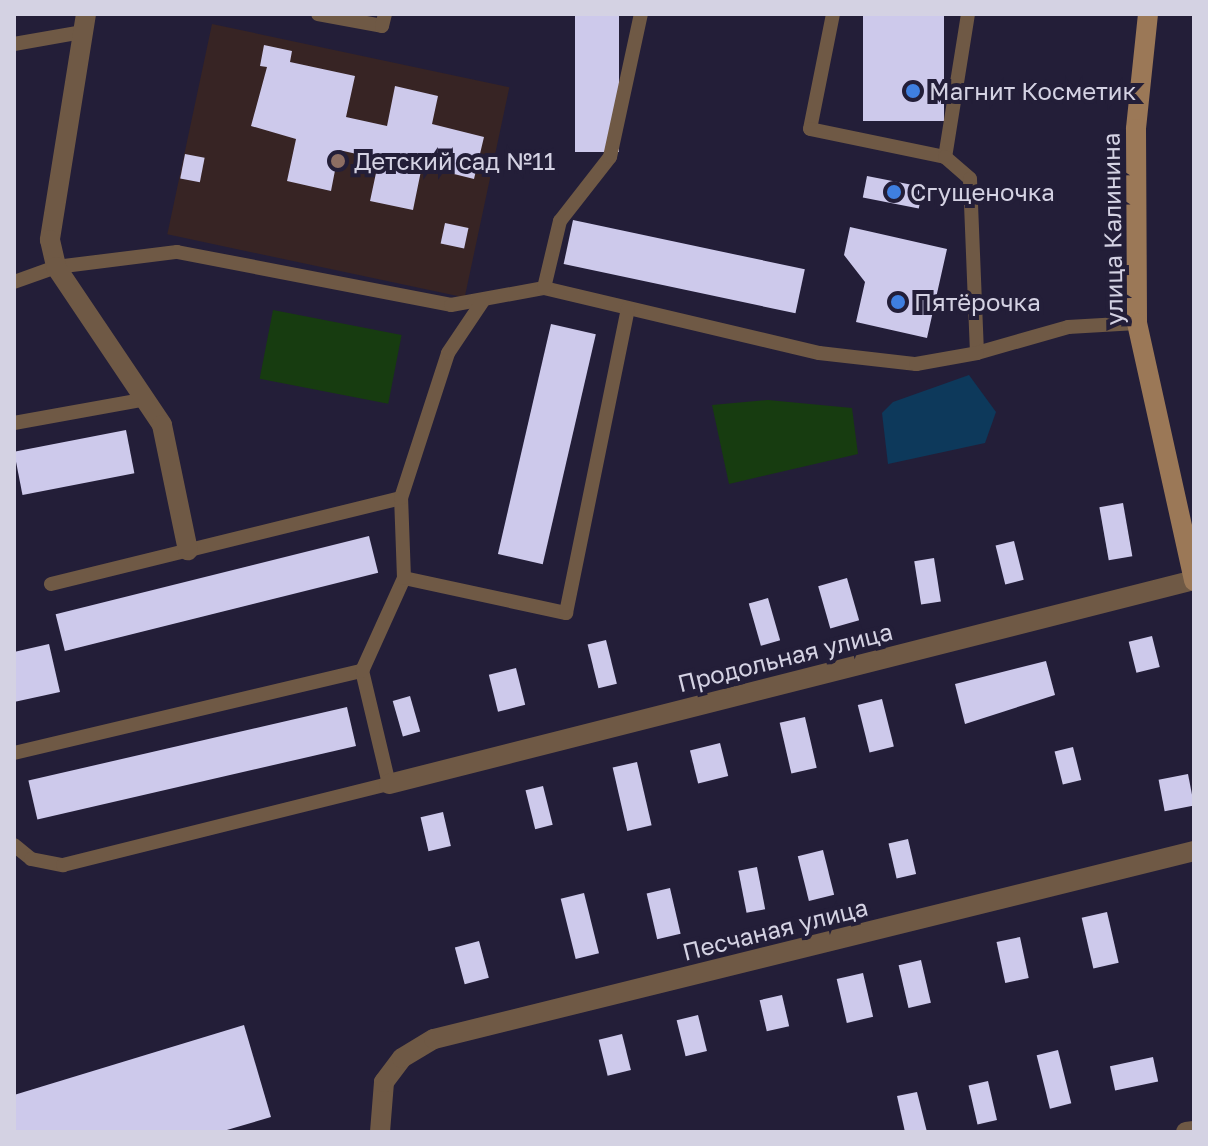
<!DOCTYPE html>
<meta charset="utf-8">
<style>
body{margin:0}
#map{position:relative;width:1208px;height:1146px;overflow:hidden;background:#231e38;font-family:"Golos Text",sans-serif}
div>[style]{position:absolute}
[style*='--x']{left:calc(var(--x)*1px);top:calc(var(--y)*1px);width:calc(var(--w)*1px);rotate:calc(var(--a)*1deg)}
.education>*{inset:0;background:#372424;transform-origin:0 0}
.green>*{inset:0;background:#173c10;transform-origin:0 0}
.water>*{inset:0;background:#0d395b}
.building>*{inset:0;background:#cdc9eb;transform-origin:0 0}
.lane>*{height:14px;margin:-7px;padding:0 7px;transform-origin:7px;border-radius:7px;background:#6f5945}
.street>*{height:20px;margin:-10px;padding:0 10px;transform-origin:10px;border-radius:10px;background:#6f5945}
.secondary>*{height:20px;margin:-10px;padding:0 10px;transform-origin:10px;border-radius:10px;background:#9b7857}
.dots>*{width:22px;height:22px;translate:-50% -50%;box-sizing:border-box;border:4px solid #231e38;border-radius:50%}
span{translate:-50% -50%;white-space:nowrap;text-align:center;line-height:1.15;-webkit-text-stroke:8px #231e38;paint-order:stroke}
.poi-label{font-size:24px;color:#d4d2e3}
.left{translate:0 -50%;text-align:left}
.street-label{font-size:24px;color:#d4d2e3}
.frame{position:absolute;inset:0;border:16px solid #d4d2e3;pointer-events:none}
</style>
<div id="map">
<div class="education">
<i style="left:212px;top:24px;width:304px;height:215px;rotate:12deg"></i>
</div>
<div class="green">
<i style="left:273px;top:310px;width:131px;height:70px;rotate:11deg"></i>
<i style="clip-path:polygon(768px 400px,852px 408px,858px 454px,729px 484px,712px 405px)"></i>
</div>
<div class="water">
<i style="clip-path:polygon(969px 375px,996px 412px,985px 443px,888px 464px,882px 413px,893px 402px)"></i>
</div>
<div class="building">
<i style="left:575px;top:14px;width:44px;height:138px"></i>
<i style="left:863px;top:14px;width:81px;height:107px"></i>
<i style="clip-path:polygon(264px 45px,292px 51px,290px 62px,355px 76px,346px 117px,387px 126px,395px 86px,438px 96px,432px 124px,484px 137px,474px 179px,422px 166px,413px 210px,370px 201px,379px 159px,339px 150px,331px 191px,287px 181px,296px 139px,251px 126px,267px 67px,260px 66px)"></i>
<i style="left:185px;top:154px;width:20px;height:25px;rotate:11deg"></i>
<i style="left:867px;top:176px;width:57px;height:22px;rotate:11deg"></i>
<i style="left:573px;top:220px;width:237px;height:45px;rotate:12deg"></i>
<i style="left:445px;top:223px;width:24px;height:21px;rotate:12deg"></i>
<i style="clip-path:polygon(850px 227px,947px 249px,927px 338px,856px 322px,865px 282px,844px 255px)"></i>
<i style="left:551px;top:324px;width:46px;height:236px;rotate:13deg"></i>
<i style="left:126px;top:430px;width:44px;height:114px;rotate:79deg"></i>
<i style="left:1123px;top:503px;width:54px;height:24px;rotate:80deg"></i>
<i style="left:369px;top:536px;width:38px;height:323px;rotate:76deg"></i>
<i style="left:1014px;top:541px;width:40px;height:19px;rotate:76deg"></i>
<i style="left:934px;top:558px;width:44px;height:20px;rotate:81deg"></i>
<i style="left:847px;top:578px;width:44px;height:30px;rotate:74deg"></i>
<i style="left:768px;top:598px;width:44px;height:20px;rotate:74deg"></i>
<i style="left:1152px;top:636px;width:32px;height:24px;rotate:76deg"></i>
<i style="left:606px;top:640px;width:45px;height:19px;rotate:76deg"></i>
<i style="clip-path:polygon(49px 644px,60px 692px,14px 702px,14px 652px)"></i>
<i style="clip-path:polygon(1046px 661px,1055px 695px,965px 724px,955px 684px)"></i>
<i style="left:516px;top:668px;width:38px;height:28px;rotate:76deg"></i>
<i style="left:410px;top:696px;width:37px;height:18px;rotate:74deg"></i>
<i style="left:882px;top:699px;width:49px;height:25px;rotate:76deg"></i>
<i style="left:347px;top:707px;width:40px;height:327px;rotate:77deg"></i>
<i style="left:805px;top:717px;width:52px;height:26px;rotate:77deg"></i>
<i style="left:720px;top:743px;width:34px;height:31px;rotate:76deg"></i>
<i style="left:1073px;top:747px;width:34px;height:19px;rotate:76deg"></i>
<i style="left:637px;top:762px;width:65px;height:25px;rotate:77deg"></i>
<i style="left:1188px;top:774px;width:32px;height:30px;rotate:79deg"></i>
<i style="left:543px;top:786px;width:40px;height:18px;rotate:76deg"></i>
<i style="left:443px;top:812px;width:35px;height:23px;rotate:77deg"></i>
<i style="left:908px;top:839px;width:36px;height:20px;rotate:77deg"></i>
<i style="left:823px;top:850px;width:46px;height:26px;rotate:76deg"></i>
<i style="left:757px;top:867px;width:43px;height:19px;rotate:79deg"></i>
<i style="left:670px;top:888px;width:47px;height:24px;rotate:77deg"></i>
<i style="left:584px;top:893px;width:62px;height:24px;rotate:76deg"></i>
<i style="left:1107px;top:912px;width:52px;height:26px;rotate:77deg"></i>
<i style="left:1020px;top:937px;width:42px;height:24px;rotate:78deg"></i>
<i style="left:479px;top:941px;width:38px;height:25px;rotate:75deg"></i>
<i style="left:921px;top:960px;width:44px;height:23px;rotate:77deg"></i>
<i style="left:863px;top:973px;width:45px;height:27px;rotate:77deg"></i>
<i style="left:782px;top:995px;width:32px;height:23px;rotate:77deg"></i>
<i style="left:698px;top:1015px;width:37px;height:22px;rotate:76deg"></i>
<i style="clip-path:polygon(244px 1025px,271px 1117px,220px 1132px,14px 1132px,14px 1095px)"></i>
<i style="left:622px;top:1034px;width:37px;height:24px;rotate:76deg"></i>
<i style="left:1058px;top:1050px;width:55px;height:22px;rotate:76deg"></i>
<i style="left:1153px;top:1057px;width:25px;height:44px;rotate:78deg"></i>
<i style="left:988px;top:1081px;width:40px;height:20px;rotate:77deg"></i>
<i style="clip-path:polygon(917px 1092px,927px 1132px,905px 1132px,897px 1096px)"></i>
</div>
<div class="lane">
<i style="--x:318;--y:14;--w:65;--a:10.6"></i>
<i style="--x:382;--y:26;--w:12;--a:-76"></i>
<i style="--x:833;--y:14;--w:117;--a:101.3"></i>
<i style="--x:810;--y:129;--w:138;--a:11.7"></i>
<i style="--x:968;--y:14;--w:145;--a:99.1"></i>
<i style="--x:945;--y:157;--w:33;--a:41"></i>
<i style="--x:970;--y:179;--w:174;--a:87.7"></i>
<i style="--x:977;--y:353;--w:95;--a:-15.9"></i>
<i style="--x:1068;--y:327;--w:69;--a:-3.3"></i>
<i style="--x:14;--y:44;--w:70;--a:-9.9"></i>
<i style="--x:14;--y:282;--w:45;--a:-19.7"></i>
<i style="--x:56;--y:267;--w:122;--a:-7.1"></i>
<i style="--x:177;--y:252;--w:279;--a:10.9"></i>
<i style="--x:451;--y:305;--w:95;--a:-10.4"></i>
<i style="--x:544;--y:288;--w:283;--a:13.3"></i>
<i style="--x:819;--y:353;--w:98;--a:6.5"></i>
<i style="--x:916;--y:364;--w:62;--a:-10.2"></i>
<i style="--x:544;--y:288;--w:69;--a:-76.6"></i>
<i style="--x:560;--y:221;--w:81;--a:-52"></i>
<i style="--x:610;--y:157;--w:146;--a:-77.8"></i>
<i style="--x:14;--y:423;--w:130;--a:-10.2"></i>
<i style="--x:404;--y:578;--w:166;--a:12.2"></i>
<i style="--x:566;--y:613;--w:311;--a:-78.5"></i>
<i style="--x:51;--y:584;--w:360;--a:-13.8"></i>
<i style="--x:14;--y:753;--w:358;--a:-13.3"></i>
<i style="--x:14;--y:845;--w:22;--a:39"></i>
<i style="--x:31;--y:859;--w:33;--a:11"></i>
<i style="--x:63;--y:865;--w:336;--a:-14"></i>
<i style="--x:389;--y:784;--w:116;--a:-103.4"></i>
<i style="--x:362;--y:671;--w:102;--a:-65.7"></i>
<i style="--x:404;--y:578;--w:80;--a:-92.1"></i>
<i style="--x:401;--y:498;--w:152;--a:-72"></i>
<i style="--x:448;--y:353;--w:63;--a:-56.1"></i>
</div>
<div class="street">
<i style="--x:86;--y:14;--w:229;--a:99.1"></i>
<i style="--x:50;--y:240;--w:28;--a:77"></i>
<i style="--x:56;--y:267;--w:190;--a:56.1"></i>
<i style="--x:162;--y:425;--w:128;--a:78.3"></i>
<i style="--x:389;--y:784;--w:830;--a:-14.22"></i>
<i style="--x:380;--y:1132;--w:50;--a:-85.4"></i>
<i style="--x:384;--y:1082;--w:30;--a:-53"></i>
<i style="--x:402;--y:1058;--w:37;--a:-31"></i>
<i style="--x:434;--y:1039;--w:783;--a:-13.89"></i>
<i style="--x:1186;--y:1132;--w:8;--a:-7"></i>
</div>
<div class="secondary">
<i style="--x:1148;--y:14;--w:116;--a:96"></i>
<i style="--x:1136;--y:129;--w:194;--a:89.7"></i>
<i style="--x:1137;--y:323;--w:264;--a:77.5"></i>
</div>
<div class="dots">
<i style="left:913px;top:91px;background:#3f7fe0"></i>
<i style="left:338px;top:161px;background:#8d6e63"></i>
<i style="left:894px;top:192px;background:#3f7fe0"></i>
<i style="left:898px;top:302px;background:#3f7fe0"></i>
</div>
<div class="poi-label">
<span class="left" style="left:929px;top:91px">Магнит Косметик</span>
<span class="left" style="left:354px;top:161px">Детский сад №11</span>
<span class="left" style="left:910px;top:192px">Сгущеночка</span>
<span class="left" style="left:914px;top:302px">Пятёрочка</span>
</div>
<div class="street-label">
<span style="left:1112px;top:229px;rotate:-91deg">улица Калинина</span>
<span style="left:785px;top:657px;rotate:-14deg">Продольная улица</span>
<span style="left:775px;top:929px;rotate:-14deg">Песчаная улица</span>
</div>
<div class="frame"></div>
</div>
